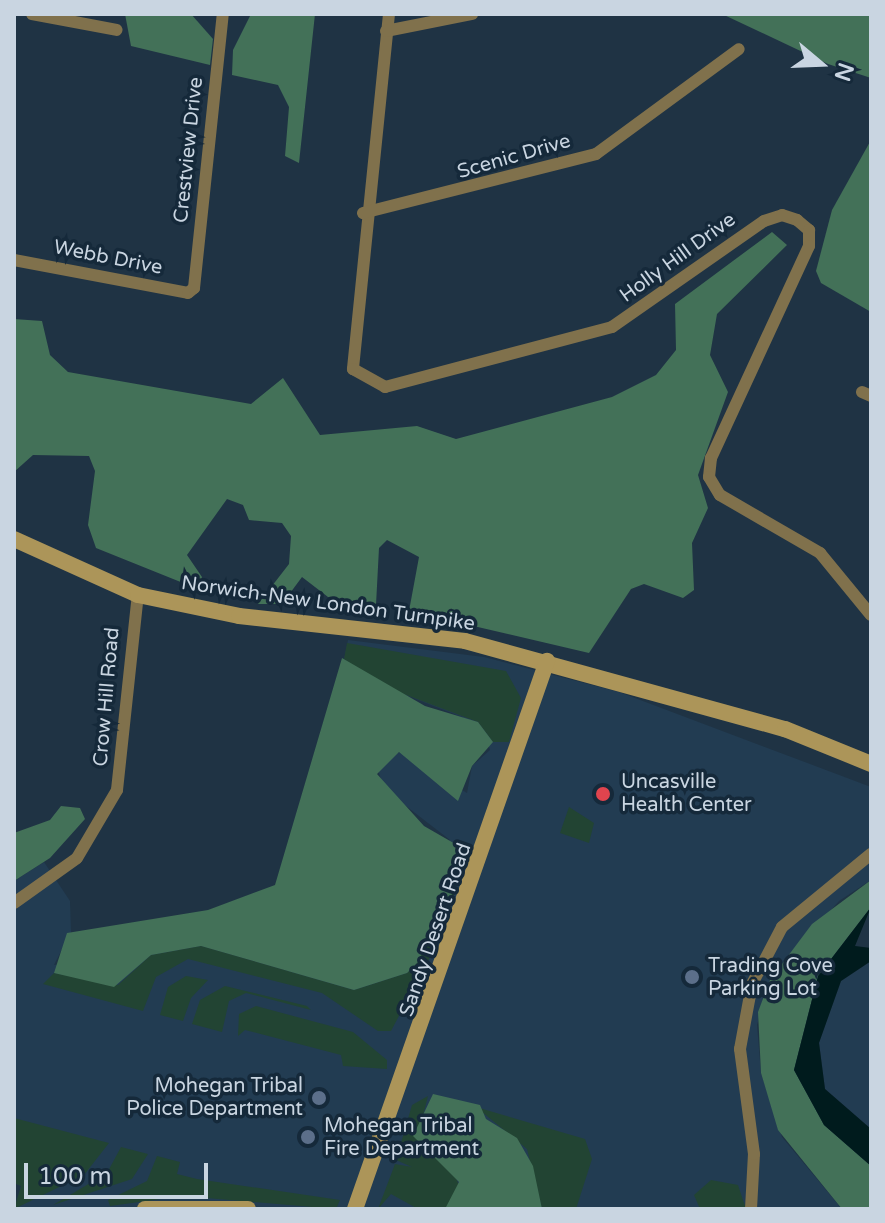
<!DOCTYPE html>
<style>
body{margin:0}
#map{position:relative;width:885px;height:1223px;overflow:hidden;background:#1f3344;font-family:"Varela Round",sans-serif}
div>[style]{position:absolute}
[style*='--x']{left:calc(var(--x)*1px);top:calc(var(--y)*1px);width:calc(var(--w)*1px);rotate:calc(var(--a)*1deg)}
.built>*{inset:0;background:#223c52}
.green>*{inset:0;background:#243}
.forest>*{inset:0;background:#437158}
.water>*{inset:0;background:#001b1d}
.street>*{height:12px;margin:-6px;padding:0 6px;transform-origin:6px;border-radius:6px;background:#80714c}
.secondary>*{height:16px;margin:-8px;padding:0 8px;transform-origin:8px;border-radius:8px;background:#ac9559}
.dots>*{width:22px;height:22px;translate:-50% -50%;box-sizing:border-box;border:4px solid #15293a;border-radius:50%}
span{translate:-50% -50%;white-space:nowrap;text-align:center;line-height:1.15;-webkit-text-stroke:7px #15293a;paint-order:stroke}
.street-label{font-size:20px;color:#c9d5e1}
.poi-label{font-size:20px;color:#c9d5e1}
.left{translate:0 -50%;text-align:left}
.right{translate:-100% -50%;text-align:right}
.frame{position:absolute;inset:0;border:16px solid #c9d5e1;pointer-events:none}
.north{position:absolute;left:781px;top:24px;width:80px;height:80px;-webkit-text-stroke:6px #15293a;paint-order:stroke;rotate:109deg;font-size:22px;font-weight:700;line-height:32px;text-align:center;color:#c9d5e1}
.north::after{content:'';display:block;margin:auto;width:28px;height:36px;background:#c9d5e1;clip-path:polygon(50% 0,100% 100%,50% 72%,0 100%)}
.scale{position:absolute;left:24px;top:1163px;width:184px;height:36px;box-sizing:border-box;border:4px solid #c9d5e1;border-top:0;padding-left:10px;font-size:24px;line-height:28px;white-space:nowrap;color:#c9d5e1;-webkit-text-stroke:6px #15293a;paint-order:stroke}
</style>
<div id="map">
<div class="built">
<i style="clip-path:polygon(348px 640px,484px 657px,619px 692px,871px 787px,871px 880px,839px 901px,770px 980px,757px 1025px,761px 1073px,782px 1137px,842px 1209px,14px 1209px,21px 1186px,14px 1183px,14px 881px,44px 862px,70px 901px,71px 932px,54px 965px,170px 948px,287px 972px,450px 840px,384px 789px,378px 770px,399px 752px,467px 793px,472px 766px,490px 750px,486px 737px,462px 717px,385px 687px,344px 659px)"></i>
<i style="clip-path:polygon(871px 961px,871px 1129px,825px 1089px,819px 1042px,841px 981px)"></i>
</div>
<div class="green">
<i style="clip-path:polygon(347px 643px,506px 671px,521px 698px,509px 742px,493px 742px,478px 722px,385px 687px,344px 659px)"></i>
<i style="clip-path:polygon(569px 807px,594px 823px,589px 843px,560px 833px)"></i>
<i style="clip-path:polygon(464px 858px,443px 933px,391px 1031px,378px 1031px,322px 993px,188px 959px,156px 977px,143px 1011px,43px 984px,54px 973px,118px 985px,151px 955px,201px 946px,354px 990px,407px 973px,418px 962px)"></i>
<i style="clip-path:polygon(186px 976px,208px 980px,191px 998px,183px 1021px,160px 1015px,168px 987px)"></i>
<i style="clip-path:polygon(225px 986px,307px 1006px,311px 1010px,246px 993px,229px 1001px,222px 1032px,192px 1024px,200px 1000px)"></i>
<i style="clip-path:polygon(256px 1006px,353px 1032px,387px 1060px,387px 1069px,343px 1066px,341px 1055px,245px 1030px,238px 1036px,239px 1014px)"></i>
<i style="clip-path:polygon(428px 1096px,417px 1139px,453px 1170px,460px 1188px,445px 1209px,418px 1209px,391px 1194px,378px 1209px,395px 1164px,412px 1167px,396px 1160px,412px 1105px)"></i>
<i style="clip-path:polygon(476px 1107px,585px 1139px,592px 1159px,576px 1209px,542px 1209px,527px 1149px)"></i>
<i style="clip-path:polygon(14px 1118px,109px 1143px,84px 1175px,14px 1209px,21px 1186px,14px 1183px)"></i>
<i style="clip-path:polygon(121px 1147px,148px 1154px,132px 1179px,53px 1205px,107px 1173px)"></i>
<i style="clip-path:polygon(157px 1156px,180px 1162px,177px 1174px,197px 1179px,340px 1200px,336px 1209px,183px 1196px,110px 1206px,108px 1200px,147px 1181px)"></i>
<i style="clip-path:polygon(711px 1180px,738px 1185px,746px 1209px,700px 1209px,694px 1195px)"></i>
</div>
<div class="forest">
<i style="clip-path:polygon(125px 14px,191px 14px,213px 39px,210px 65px,131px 46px)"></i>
<i style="clip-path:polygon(251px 14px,315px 14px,299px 163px,285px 156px,289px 107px,278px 85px,232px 75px,233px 50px)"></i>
<i style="clip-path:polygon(722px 14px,871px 14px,871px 78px,828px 64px)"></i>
<i style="clip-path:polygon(871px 140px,871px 312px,821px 283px,816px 271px,832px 210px)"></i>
<i style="clip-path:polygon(772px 232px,787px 245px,717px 314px,710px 355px,728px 392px,698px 475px,708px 508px,692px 543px,694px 590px,683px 598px,644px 584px,631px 589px,589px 653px,409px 611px,419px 557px,387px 540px,379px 548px,376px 605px,328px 597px,302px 577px,282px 604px,258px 604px,289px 564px,291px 536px,282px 523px,249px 520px,243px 505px,227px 499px,187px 555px,202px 577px,198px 589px,96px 548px,88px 525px,95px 471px,89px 456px,33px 455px,14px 472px,14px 319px,42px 321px,50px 355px,68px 372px,251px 404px,283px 378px,320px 435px,417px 426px,456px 439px,612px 397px,656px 375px,676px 350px,675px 304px)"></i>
<i style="clip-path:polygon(342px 658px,425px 706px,478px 722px,493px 742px,472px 766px,458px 801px,399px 752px,377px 774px,424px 826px,464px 849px,451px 898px,418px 962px,407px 973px,354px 990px,201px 946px,151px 955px,114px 987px,54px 973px,67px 933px,208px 910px,275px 885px)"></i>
<i style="clip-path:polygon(61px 806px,80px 808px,85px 819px,50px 858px,14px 881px,14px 833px,50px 820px)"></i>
<i style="clip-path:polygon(871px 880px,871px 907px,818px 976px,794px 1070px,824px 1125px,871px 1166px,871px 1209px,842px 1209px,778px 1130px,761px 1073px,758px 1012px,770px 980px,812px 924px)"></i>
<i style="clip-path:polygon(433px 1094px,480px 1105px,486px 1119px,517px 1138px,533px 1166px,542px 1209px,445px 1209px,459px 1182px,413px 1136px)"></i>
</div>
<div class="water">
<i style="clip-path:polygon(871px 907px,855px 946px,871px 948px,871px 961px,841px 981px,819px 1043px,825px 1089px,871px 1129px,871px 1166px,824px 1125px,794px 1070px,818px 976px)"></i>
</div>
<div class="street">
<i style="--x:32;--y:14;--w:86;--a:10.7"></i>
<i style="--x:389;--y:14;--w:357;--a:95.8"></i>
<i style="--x:353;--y:369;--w:37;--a:29"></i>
<i style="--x:385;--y:387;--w:235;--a:-14.8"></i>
<i style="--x:612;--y:327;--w:185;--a:-34.9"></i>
<i style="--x:764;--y:221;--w:19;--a:-18"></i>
<i style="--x:782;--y:215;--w:16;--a:18"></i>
<i style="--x:797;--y:220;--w:16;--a:40"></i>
<i style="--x:809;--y:230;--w:16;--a:90"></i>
<i style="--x:809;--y:246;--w:234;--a:114.8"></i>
<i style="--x:711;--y:458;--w:19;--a:96"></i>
<i style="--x:709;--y:477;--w:21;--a:59"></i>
<i style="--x:720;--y:495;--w:116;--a:30.1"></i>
<i style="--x:820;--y:553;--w:80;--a:50.6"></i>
<i style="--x:386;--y:31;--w:88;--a:-11.2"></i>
<i style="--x:363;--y:213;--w:240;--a:-14.2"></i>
<i style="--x:596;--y:154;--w:177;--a:-36.3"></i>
<i style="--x:14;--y:260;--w:177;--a:10.7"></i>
<i style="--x:188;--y:293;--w:8;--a:-40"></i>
<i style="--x:194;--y:288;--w:276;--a:-84"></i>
<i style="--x:862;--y:392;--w:10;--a:24"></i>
<i style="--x:14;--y:903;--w:77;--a:-35.5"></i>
<i style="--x:77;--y:858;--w:79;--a:-59.5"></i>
<i style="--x:117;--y:790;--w:196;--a:-83.9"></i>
<i style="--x:751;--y:1209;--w:55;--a:-86.9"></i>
<i style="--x:754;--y:1154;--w:106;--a:-97.6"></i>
<i style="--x:740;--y:1049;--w:66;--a:-79.5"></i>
<i style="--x:752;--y:984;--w:64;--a:-62.2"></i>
<i style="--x:782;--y:927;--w:115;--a:-39.4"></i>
</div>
<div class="secondary">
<i style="--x:14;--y:539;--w:136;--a:24.3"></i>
<i style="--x:138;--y:595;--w:103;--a:11.7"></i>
<i style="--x:239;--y:616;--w:227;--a:6.3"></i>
<i style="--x:465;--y:641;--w:332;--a:15.4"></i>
<i style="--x:785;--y:729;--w:93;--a:22.1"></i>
<i style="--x:145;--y:1209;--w:103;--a:0"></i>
<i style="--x:355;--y:1209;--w:581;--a:-70.69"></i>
</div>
<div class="dots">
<i style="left:603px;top:794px;background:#e0444e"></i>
<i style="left:692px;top:977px;background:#5c6f8a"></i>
<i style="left:319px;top:1098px;background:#5c6f8a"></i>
<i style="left:308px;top:1137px;background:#5c6f8a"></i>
</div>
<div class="street-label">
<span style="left:189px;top:150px;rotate:-84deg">Crestview Drive</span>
<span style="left:514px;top:157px;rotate:-16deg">Scenic Drive</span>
<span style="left:108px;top:258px;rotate:11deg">Webb Drive</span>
<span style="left:678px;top:258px;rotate:-36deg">Holly Hill Drive</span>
<span style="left:328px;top:604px;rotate:8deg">Norwich-New London Turnpike</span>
<span style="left:107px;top:697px;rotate:-85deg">Crow Hill Road</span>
<span style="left:436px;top:930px;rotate:-71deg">Sandy Desert Road</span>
</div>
<div class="poi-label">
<span class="left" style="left:621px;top:794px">Uncasville<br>Health Center</span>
<span class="left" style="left:708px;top:978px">Trading Cove<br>Parking Lot</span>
<span class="right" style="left:303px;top:1098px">Mohegan Tribal<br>Police Department</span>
<span class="left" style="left:324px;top:1138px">Mohegan Tribal<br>Fire Department</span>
</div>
<div class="frame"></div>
<div class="north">N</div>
<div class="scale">100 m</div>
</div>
